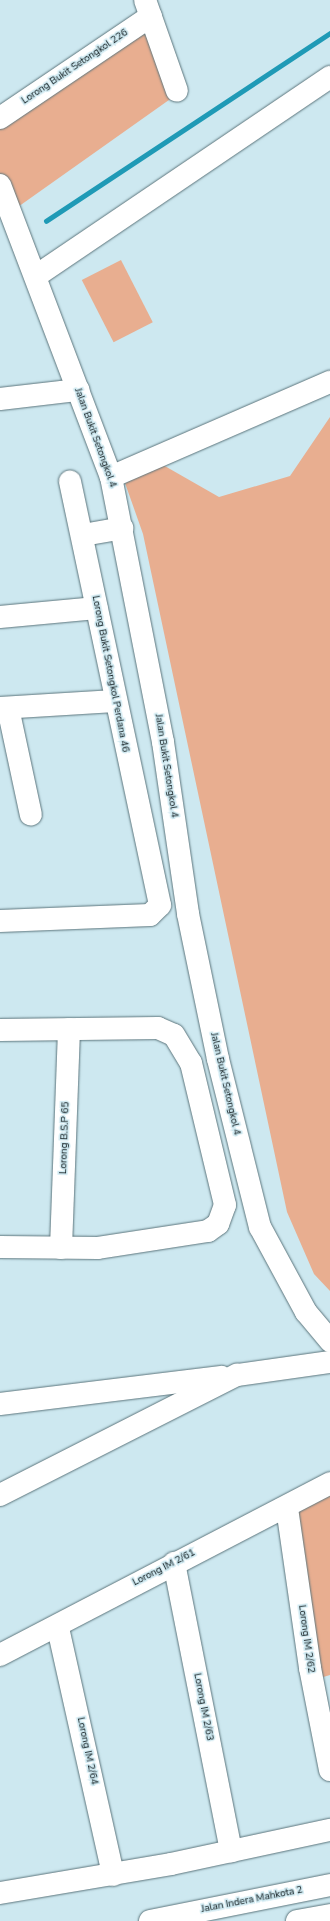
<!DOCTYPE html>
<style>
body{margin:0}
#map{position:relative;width:330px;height:1921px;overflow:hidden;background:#cde8f0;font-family:"Nunito Sans",sans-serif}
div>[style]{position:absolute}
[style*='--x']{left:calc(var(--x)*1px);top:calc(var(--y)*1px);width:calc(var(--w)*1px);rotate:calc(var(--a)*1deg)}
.green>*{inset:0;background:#e8ae90;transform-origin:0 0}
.stream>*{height:4.5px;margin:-2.25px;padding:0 2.25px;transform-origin:2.25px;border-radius:2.25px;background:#1f9ab6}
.roads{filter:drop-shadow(0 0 1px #5c757c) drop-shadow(0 0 1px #5c757c)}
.minor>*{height:22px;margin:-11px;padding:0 11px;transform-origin:11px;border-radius:11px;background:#fff}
span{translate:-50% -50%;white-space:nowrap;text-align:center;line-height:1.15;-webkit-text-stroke:3px #cde8f0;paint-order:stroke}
.street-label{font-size:10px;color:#0c1518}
</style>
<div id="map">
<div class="green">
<i style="clip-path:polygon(150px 20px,176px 95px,8px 214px,0 193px,0 121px)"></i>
<i style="left:121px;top:260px;width:70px;height:44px;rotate:63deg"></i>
<i style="clip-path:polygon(330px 417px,330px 1291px,314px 1274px,287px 1212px,143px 534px,125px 483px,163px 465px,219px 497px,290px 476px)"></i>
<i style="clip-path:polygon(330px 1494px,330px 1675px,320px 1678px,294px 1513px)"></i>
</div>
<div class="stream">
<i style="--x:46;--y:221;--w:341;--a:-33.5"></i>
</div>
<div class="roads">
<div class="minor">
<i style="--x:145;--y:0;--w:96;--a:70.6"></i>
<i style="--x:0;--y:118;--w:182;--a:-34"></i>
<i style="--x:0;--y:185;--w:312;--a:69.2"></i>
<i style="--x:111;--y:477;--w:270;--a:78.9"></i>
<i style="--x:163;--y:742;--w:174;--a:81.7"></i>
<i style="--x:188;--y:914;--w:148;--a:78.3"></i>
<i style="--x:218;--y:1059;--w:173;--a:76"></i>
<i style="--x:260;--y:1227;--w:97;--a:61.6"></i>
<i style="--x:306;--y:1312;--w:38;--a:50"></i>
<i style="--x:36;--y:276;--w:355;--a:-34.1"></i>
<i style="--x:0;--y:399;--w:79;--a:-6.6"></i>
<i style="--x:111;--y:477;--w:239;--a:-23.5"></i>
<i style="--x:83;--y:535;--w:40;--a:-10"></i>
<i style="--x:0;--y:617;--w:97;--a:-5.3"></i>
<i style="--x:0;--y:708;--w:115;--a:-3.5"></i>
<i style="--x:8;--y:708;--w:109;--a:77.9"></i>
<i style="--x:0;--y:921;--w:150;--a:-2.3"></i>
<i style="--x:150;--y:915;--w:14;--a:-45"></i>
<i style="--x:160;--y:905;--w:433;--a:-102"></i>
<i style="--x:0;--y:1030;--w:158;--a:-0.7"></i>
<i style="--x:158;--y:1028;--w:17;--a:24"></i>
<i style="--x:174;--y:1035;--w:33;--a:59"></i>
<i style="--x:191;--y:1063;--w:146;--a:76.5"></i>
<i style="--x:225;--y:1205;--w:20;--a:110"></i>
<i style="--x:218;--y:1224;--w:12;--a:145"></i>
<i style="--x:208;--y:1231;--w:111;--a:171.2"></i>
<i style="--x:98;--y:1248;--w:98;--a:-179.4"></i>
<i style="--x:61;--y:1248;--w:219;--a:-87.9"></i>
<i style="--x:0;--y:1404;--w:223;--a:-7"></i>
<i style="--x:0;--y:1495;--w:266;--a:-26.9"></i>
<i style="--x:237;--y:1375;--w:94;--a:-8"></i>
<i style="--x:287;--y:1508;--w:162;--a:81.8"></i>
<i style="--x:310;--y:1668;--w:104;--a:78.9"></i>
<i style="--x:174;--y:1563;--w:294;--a:78.8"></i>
<i style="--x:58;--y:1628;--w:253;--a:77.4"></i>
<i style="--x:0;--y:1655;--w:372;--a:-27.5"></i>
<i style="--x:0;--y:1893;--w:173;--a:-9.6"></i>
<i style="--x:171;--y:1864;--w:163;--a:-12.1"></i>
<i style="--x:150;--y:1921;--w:184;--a:-11.3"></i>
<i style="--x:297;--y:1921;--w:34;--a:-10"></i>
</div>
</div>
<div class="street-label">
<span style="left:75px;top:67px;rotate:-34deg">Lorong Bukit Setongkol 226</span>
<span style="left:95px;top:438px;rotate:70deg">Jalan Bukit Setongkol 4</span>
<span style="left:110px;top:674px;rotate:79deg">Lorong Bukit Setongkol Perdana 46</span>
<span style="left:166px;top:766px;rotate:81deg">Jalan Bukit Setongkol 4</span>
<span style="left:225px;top:1084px;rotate:77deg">Jalan Bukit Setongkol 4</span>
<span style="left:65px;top:1138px;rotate:-88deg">Lorong B.S.P 65</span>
<span style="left:164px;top:1568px;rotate:-27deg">Lorong IM 2/61</span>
<span style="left:306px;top:1639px;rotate:82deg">Lorong IM 2/62</span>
<span style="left:203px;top:1707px;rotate:79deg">Lorong IM 2/63</span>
<span style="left:87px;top:1751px;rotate:78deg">Lorong IM 2/64</span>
<span style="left:252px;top:1900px;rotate:-11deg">Jalan Indera Mahkota 2</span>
</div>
</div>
